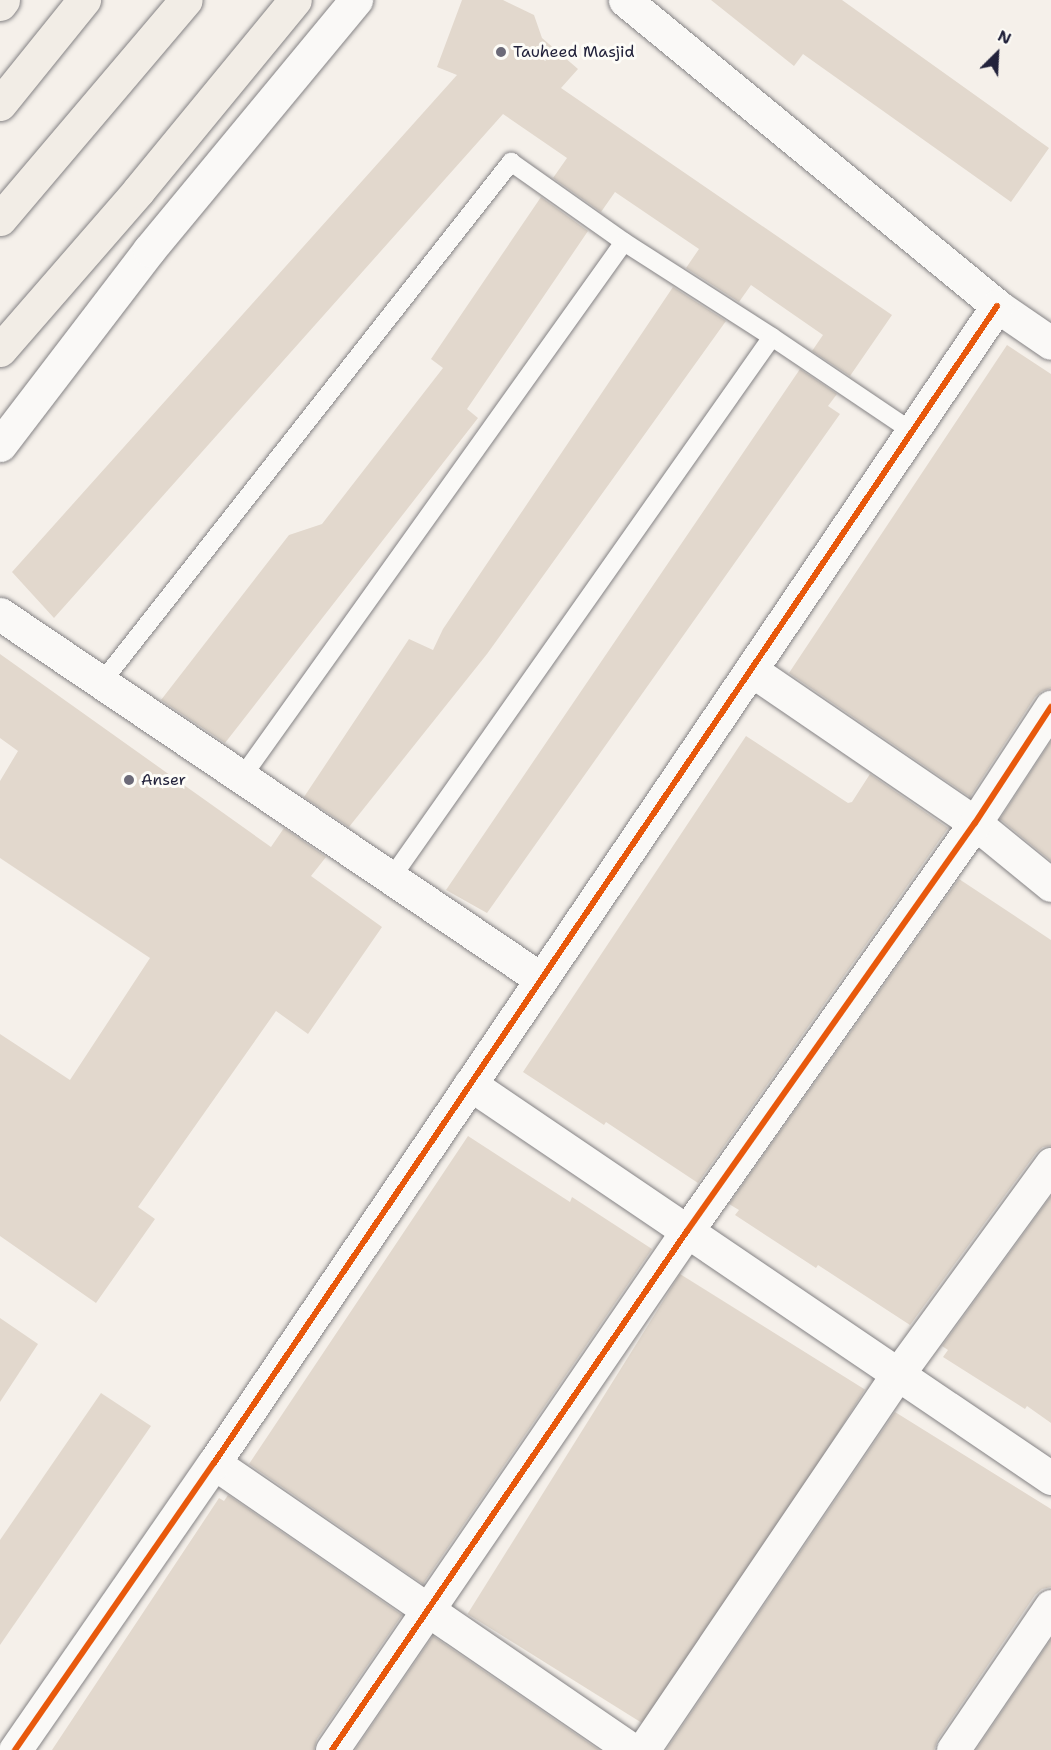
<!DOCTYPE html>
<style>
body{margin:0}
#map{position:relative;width:1051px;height:1750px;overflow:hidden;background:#f5f0ea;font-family:"Shantell Sans",sans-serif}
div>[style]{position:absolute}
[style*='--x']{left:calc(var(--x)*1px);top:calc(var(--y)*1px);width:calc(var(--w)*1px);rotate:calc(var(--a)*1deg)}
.building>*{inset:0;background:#e2d8cd;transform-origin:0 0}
.roads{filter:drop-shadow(0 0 2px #858385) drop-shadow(0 0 2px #858385)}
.lane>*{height:18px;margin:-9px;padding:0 9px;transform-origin:9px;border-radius:9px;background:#faf9f7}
.street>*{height:33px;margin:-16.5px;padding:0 16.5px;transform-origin:16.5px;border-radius:16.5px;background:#faf9f7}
.secondary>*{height:33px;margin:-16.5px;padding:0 16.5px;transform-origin:16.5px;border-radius:16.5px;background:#faf9f7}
.highway>*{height:33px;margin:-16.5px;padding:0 16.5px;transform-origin:16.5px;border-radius:16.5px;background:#f2ede6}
.cycleway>*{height:6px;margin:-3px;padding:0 3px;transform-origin:3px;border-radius:3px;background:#e8590c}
.dots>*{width:16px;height:16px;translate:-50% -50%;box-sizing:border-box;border:3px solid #fdfcf7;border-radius:50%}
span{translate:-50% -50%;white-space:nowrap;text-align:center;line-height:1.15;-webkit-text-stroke:6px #fdfcf7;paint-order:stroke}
.poi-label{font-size:16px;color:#22223b}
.left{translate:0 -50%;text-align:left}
.north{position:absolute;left:967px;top:24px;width:60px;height:60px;-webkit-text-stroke:4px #fdfcf7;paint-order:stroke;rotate:24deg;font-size:16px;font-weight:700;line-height:24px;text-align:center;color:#22223b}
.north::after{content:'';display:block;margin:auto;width:21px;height:27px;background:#22223b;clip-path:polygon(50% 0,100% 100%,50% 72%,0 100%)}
</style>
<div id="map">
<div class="building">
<i style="clip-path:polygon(462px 0,503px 0,534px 15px,542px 38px,578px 69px,561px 88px,892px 315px,850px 376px,812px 351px,823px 335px,751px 285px,739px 302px,686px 268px,699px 249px,615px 192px,601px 212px,553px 178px,567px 158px,503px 114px,54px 618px,12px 572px,457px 75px,437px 67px)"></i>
<i style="clip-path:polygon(711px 0,842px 0,1049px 148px,1011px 202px,803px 54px,794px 66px)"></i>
<i style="clip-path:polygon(541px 197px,588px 231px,467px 409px,478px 418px,225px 743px,161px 700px,289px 535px,322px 524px,443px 368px,431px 359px)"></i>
<i style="clip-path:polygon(673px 287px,726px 321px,487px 654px,349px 827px,304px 797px,409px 639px,433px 650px,443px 629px)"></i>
<i style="clip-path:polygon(1007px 345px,1051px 374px,1051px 688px,1042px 691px,1035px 697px,970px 797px,789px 673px)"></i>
<i style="clip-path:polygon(800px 369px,837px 394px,828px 406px,840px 414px,487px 913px,446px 890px)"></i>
<i style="clip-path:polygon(0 654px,271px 847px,284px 828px,326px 857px,311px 876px,382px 927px,308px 1034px,276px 1011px,138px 1207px,155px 1219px,96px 1303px,0 1236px,0 1034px,70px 1080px,150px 958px,0 858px,0 781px,18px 751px,0 738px)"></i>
<i style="clip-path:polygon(746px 736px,848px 803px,852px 802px,870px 774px,948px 828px,698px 1183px,606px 1122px,604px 1125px,523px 1072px)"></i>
<i style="clip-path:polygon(1051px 741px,1051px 861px,1000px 819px)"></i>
<i style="clip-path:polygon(959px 879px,1051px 940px,1051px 1146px,1043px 1147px,1036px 1153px,910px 1325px,818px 1265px,816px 1268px,735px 1215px,739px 1210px,729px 1204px)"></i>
<i style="clip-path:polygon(468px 1136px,570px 1202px,572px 1197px,652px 1249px,423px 1584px,249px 1464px)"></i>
<i style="clip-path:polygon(1051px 1196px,1051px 1423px,1027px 1406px,1025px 1409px,943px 1357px,948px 1350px,942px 1346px)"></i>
<i style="left:680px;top:1274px;width:218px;height:401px;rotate:32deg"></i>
<i style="clip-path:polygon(0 1318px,38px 1344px,0 1402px)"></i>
<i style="clip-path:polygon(101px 1393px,151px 1426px,0 1645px,0 1540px)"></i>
<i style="clip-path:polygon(895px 1412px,1051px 1509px,1051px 1587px,1042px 1589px,1035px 1595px,938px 1739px,934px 1750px,666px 1750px)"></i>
<i style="clip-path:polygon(228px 1495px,402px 1615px,317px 1739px,314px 1750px,52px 1750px,219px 1498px,224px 1501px)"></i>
<i style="clip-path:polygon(433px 1636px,599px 1750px,355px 1750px)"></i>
<i style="clip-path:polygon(1051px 1639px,1051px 1750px,976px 1750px)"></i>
</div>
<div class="roads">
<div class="lane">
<i style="--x:102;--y:682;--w:662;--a:-51.81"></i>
<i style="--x:511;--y:162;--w:138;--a:35.3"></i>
<i style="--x:624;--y:242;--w:176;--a:32.7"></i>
<i style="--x:772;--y:337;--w:170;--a:34"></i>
<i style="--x:242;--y:777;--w:657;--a:-54.47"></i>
<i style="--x:392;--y:877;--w:660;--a:-54.87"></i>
</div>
<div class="street">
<i style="--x:0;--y:445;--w:245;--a:-52.6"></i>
<i style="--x:149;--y:250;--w:325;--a:-50.4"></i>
<i style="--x:0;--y:614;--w:653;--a:34.01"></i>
<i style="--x:751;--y:670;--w:271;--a:34.3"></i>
<i style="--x:975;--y:823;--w:98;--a:39.2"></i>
<i style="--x:214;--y:1463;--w:507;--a:34.47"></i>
<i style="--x:332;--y:1750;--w:629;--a:-55.63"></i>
<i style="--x:687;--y:1231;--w:499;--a:-54.8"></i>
<i style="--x:975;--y:823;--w:139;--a:-56.8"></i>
<i style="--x:643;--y:1750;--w:454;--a:-55.9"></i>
<i style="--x:898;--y:1374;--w:260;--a:-53.9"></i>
<i style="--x:953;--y:1750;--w:174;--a:-55.8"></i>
</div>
<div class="secondary">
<i style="--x:625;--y:0;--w:482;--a:39.4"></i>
<i style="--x:997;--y:306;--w:65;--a:34.4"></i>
<i style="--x:470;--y:1084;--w:702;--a:34.14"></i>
<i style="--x:15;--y:1750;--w:349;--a:-55.3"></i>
<i style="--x:214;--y:1463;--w:1397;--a:-55.91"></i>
</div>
<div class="highway">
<i style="--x:0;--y:4;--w:5;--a:-53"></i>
<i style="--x:0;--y:104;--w:134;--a:-51.1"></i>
<i style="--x:0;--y:219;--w:287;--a:-49.7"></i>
<i style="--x:0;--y:350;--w:211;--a:-49"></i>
<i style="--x:138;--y:191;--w:247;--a:-50.6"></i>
</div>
</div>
<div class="cycleway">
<i style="--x:15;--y:1750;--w:349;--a:-55.3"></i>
<i style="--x:214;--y:1463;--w:1397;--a:-55.91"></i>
<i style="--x:332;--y:1750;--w:629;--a:-55.63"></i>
<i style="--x:687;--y:1231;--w:499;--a:-54.8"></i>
<i style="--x:975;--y:823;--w:139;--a:-56.8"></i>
</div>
<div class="dots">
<i style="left:501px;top:52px;background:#6c6a78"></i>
<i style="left:129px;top:780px;background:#6c6a78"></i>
</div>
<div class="poi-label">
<span class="left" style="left:513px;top:52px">Tauheed Masjid</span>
<span class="left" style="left:141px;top:780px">Anser</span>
</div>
<div class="north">N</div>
</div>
